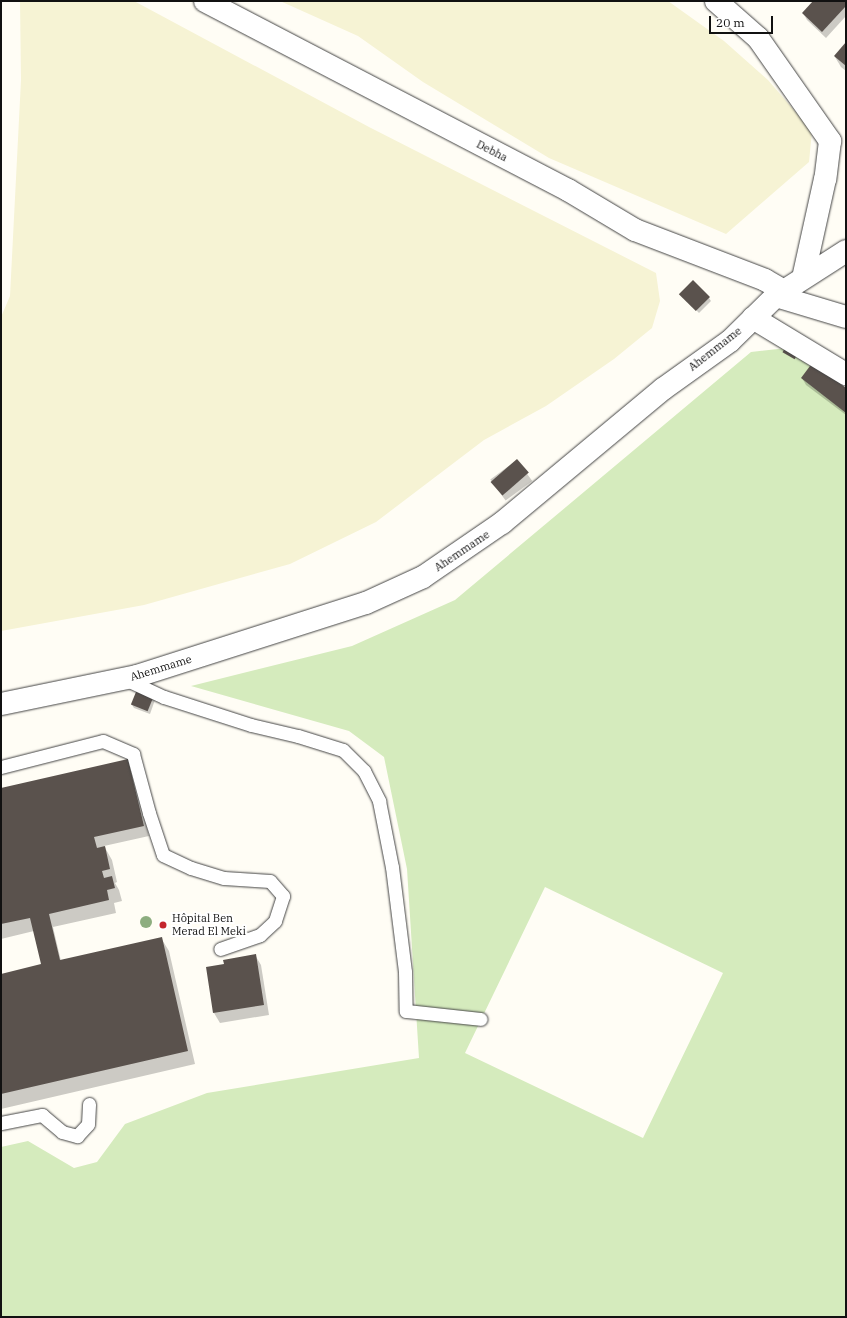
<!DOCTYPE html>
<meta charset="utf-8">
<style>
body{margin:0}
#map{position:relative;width:847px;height:1318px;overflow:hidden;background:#fffdf5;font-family:"IBM Plex Serif",serif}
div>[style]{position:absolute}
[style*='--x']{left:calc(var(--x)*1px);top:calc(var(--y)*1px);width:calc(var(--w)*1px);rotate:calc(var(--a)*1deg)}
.farmland>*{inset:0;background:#f6f3d4}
.green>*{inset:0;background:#d5ebbd}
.shadow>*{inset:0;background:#0003;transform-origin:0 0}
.building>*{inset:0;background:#5a524d;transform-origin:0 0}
.roads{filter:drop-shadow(0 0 1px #444) drop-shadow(0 0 1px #444)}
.service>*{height:13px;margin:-6.5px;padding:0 6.5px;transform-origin:6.5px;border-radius:6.5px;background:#fff}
.minor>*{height:22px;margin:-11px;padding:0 11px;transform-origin:11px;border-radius:11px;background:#fff}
.tertiary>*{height:22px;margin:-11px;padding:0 11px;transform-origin:11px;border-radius:11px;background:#fff}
.trees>*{width:12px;height:12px;margin:-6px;border-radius:50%;background:#8dad7f}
.dots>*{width:11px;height:11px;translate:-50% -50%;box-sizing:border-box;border:2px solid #fff;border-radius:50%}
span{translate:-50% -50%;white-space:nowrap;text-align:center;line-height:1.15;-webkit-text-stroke:4px #fff;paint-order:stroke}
.street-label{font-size:11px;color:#111}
.poi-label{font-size:11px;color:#111}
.left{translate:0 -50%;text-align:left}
.frame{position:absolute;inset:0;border:2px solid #111;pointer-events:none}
.scale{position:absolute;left:709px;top:16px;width:64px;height:18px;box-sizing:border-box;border:2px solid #111;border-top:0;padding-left:5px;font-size:12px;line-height:14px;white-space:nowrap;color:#111;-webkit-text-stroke:3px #fff;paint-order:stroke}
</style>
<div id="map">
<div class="farmland">
<i style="clip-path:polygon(20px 1px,134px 1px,369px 127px,656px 273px,660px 301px,652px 328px,614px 359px,546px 406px,484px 440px,376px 522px,290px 564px,144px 605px,1px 631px,1px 317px,10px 296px,21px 80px)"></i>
<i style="clip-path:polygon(280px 1px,668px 1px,724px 41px,768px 80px,812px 131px,809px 162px,726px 234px,549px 158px,423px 82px,358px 36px)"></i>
</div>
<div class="green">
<i style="clip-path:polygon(evenodd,787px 348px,846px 392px,846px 1317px,1px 1317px,1px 1147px,28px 1141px,74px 1168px,97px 1162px,125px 1124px,207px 1093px,419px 1058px,407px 869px,384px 757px,349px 731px,191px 686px,352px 646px,455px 600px,751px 352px,787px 348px,545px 887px,723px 973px,643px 1138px,465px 1053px,545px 887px)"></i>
</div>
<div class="shadow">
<i style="clip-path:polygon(815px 1px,846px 1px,846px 16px,826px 38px,807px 20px,803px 13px)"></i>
<i style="clip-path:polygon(846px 44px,846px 71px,841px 67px,835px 57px)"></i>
<i style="clip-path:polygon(680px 294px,709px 298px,711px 301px,699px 313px)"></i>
<i style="clip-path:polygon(802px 378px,846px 389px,846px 415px,806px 385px)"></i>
<i style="left:517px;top:460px;width:26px;height:33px;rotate:54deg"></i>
<i style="clip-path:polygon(156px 697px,150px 714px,134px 708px,132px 705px)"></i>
<i style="clip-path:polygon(134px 770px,149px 836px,104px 846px,112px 860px,117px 882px,115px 883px,119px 890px,122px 901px,114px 903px,116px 913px,53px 927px,61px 961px,161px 938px,169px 951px,195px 1064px,1px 1109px,1px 975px,43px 965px,34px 931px,1px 939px,1px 789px)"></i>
<i style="clip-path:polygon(255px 955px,261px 965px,269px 1015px,220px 1023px,214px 1013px,225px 965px)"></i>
</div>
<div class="building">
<i style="clip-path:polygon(813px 1px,846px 1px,846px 6px,822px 32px,802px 13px)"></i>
<i style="clip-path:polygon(846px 42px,846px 66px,834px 56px)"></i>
<i style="left:693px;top:280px;width:24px;height:20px;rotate:45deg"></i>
<i style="left:789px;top:341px;width:14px;height:13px;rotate:30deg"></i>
<i style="clip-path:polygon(813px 362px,846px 388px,846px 413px,801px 378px)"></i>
<i style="left:517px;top:459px;width:18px;height:35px;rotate:49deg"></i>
<i style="left:138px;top:687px;width:18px;height:19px;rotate:22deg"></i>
<i style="clip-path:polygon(128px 759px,144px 826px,94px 837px,97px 848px,105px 846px,110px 869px,102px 871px,104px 878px,112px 876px,115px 888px,107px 890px,109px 900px,49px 914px,60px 960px,162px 937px,188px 1051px,1px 1094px,1px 974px,41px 964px,30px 918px,1px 924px,1px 788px)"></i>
<i style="clip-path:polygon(256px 954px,264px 1005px,213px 1013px,206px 967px,224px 964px,223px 960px)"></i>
</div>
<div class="roads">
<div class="service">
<i style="--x:125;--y:679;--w:43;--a:24.8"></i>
<i style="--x:164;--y:697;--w:91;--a:17.8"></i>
<i style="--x:251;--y:725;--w:48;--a:13.2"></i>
<i style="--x:298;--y:736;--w:47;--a:17.3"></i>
<i style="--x:343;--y:750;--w:30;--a:45"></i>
<i style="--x:364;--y:771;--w:34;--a:63"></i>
<i style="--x:379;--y:801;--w:67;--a:78.9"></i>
<i style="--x:392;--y:867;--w:106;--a:82.9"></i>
<i style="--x:405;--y:972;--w:39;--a:89"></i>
<i style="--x:406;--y:1011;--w:75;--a:6.1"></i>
<i style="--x:1;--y:767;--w:105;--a:-14.3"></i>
<i style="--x:103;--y:741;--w:33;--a:23"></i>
<i style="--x:133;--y:754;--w:61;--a:74.8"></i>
<i style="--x:149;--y:813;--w:44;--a:71.6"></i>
<i style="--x:163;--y:855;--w:31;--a:25"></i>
<i style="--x:191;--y:868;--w:34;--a:17"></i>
<i style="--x:224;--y:878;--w:46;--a:3.7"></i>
<i style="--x:270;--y:881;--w:20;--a:49"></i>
<i style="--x:283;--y:896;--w:26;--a:108"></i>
<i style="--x:275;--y:921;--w:21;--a:137"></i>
<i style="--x:260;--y:935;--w:42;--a:160.7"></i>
<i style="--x:1;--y:1123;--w:42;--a:-11"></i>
<i style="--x:42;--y:1115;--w:26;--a:40"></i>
<i style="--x:62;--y:1132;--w:16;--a:15"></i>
<i style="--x:77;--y:1136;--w:16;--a:-47"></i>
<i style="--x:88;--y:1124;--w:20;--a:-87"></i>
</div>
<div class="minor">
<i style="--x:205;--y:1;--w:409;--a:27.5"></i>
<i style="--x:568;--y:190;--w:78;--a:30.8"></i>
<i style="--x:635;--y:230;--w:139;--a:21"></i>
<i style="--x:765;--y:280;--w:22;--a:30"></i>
<i style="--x:716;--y:1;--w:56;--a:41.4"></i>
<i style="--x:758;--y:38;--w:126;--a:55"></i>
<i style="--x:830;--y:141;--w:38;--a:97"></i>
<i style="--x:825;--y:179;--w:101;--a:102.5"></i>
<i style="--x:776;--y:296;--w:73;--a:16.7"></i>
<i style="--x:753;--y:318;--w:109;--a:31.1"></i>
</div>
<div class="tertiary">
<i style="--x:1;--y:704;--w:139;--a:-11.6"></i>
<i style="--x:137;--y:676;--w:240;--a:-17.7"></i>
<i style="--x:366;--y:603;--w:63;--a:-24.5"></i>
<i style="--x:423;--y:577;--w:96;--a:-34.4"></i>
<i style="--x:502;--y:523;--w:209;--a:-39.8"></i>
<i style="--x:663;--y:389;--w:82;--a:-35.6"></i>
<i style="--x:730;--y:341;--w:64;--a:-44.4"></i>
<i style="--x:776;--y:296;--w:83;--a:-32.7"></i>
</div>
</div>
<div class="trees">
<i style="left:146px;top:922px"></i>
</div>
<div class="dots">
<i style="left:163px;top:925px;background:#c4262e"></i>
</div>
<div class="street-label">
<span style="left:492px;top:151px;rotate:27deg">Debha</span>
<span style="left:715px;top:349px;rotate:-38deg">Ahemmame</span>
<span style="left:462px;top:551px;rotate:-34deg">Ahemmame</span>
<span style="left:161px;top:668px;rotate:-17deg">Ahemmame</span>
</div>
<div class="poi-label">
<span class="left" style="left:172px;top:925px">Hôpital Ben<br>Merad El Meki</span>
</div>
<div class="frame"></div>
<div class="scale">20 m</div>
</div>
